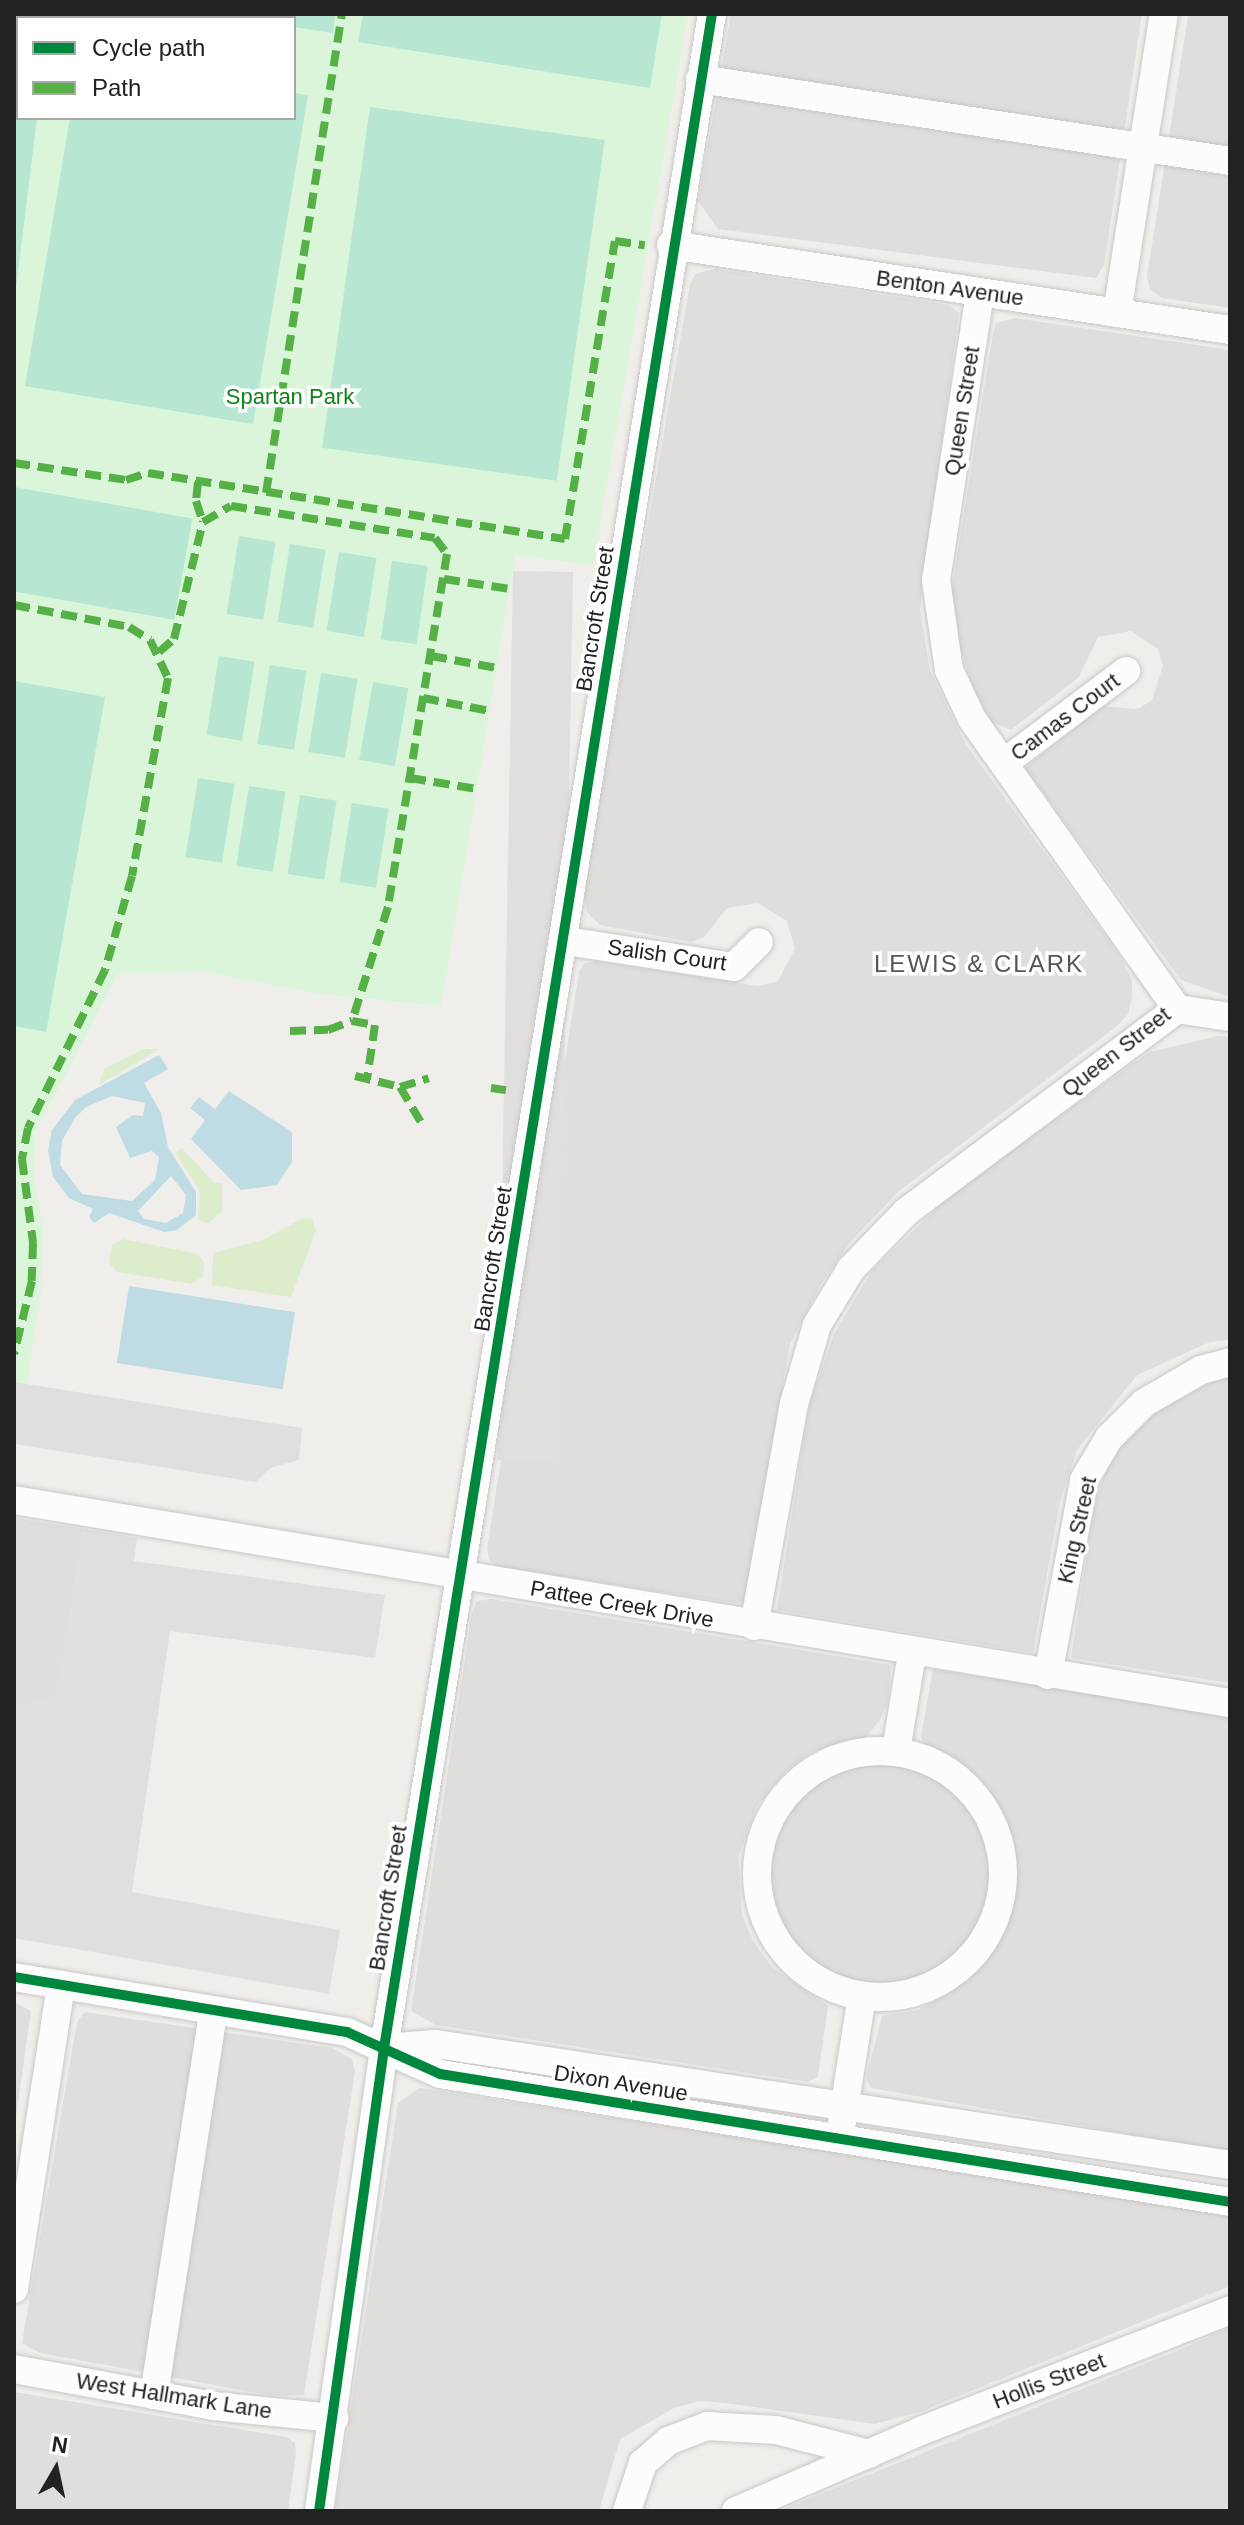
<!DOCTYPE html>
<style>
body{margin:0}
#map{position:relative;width:1244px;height:2525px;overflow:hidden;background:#f0eeeb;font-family:Helvetica,sans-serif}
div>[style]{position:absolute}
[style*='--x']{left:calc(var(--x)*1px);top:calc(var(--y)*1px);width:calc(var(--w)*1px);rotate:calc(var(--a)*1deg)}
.residential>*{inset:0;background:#dfdedc}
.round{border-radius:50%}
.grass>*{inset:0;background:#ddeccb}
.park>*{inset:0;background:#daf5da}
.pitch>*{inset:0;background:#b7e6d2;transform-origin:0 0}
.parking>*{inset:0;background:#e0dfde;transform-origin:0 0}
.water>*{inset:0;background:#bfdbe3;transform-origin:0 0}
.roads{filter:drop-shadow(0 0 2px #c9c8c7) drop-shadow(0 0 2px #c9c8c7)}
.minor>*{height:28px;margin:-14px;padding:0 14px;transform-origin:14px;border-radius:14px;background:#fdfcfc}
.minor>.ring{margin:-14px;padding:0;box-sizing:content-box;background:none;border:28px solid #fdfcfc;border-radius:50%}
.quiet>*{height:8px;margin-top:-4px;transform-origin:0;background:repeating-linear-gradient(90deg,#55b145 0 16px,transparent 0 24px)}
.cycleway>*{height:10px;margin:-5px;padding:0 5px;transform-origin:5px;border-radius:5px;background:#00873e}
span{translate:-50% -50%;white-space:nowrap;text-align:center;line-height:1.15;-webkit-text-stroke:7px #fff;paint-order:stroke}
.street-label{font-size:22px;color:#222}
.park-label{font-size:22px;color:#0c8416}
.neighbourhood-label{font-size:24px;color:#555;letter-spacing:2px}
.frame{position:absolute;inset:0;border:16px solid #222;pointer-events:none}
.legend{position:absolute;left:16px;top:16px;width:280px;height:104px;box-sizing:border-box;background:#fff;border:2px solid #a7a7a7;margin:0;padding:10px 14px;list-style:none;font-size:24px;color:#222}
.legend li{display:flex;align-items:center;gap:16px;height:40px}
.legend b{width:40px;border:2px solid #a7a7a7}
.north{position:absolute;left:16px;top:2429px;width:80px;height:80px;-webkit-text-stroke:6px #fff;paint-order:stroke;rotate:9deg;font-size:22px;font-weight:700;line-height:32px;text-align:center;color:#222}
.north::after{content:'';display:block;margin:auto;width:28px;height:36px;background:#222;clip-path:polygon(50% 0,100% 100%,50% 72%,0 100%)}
</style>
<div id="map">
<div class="residential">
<i style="clip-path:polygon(731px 14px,1142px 14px,1104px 265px,1096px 278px,718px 229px,698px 201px)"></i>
<i style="clip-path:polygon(1230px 14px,1230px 308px,1162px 298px,1150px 289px,1147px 277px,1188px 16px)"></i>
<i style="clip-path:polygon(716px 269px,949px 305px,959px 313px,920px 609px,930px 671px,966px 745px,1118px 953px,1132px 980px,1132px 997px,1128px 1014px,1116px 1027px,898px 1192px,851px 1241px,821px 1284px,790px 1344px,745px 1602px,735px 1603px,499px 1567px,489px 1560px,487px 1548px,579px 972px,585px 963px,596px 961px,758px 986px,778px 981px,795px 949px,787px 921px,758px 903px,727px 908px,704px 937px,691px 942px,600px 925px,587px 912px,583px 894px,690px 284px,696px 273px)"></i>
<i style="clip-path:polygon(1015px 318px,1230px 350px,1230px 997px,1181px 980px,1025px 768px,1101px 706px,1138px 709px,1152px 700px,1163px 666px,1158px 649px,1131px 631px,1098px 637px,1079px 677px,1011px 730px,992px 722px,972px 686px,954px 627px,951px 593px,993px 334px,996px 323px)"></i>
<i style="clip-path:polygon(1218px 1036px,1230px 1037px,1230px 1340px,1210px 1342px,1137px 1375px,1077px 1450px,1060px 1501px,1033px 1653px,777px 1610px,809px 1406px,834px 1334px,872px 1271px,952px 1193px,1149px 1052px)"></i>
<i style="clip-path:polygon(1230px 1372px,1230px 1683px,1071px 1658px,1095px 1502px,1113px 1452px,1147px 1416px)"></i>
<i style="clip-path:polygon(14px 1518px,84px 1529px,58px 1696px,14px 1709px)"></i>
<i style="clip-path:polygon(492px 1599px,891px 1665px,888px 1701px,880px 1720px,866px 1737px,813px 1751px,786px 1771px,757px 1806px,738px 1857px,742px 1915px,753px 1941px,772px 1967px,828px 2006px,818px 2077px,807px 2082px,436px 2025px,411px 2011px,472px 1613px,477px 1601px)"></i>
<i style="clip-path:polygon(933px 1669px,1230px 1715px,1230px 2152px,871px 2088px,866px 2078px,882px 2016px,918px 2010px,955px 1990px,995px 1948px,1006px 1916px,1012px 1867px,1003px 1818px,976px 1779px,924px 1745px,921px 1736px)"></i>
<i class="round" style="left:762px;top:1761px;width:228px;height:228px"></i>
<i style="clip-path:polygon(14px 2002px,31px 2011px,14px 2131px)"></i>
<i style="clip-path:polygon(85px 2012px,332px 2048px,352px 2059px,355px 2072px,304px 2395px,274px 2396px,40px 2353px,22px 2343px,77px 2022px)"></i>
<i style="clip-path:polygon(419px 2088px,1225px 2213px,1230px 2215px,1230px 2286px,919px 2412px,875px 2424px,724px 2403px,699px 2401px,674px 2408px,620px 2439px,599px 2511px,335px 2511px,398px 2103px)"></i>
<i style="clip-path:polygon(1230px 2327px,1230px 2511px,778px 2511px,1184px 2348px)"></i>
<i style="clip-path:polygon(14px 2392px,287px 2437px,295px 2443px,296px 2452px,288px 2511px,14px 2511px)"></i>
</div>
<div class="grass">
<i style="clip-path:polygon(143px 1049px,159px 1049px,99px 1085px,104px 1069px)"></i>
<i style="clip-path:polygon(182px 1148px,214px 1183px,222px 1183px,222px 1211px,208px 1223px,198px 1220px,200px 1190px,179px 1159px,176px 1152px)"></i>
<i style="clip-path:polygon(303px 1218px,312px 1219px,316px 1230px,291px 1297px,212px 1285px,213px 1253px,263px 1240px)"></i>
<i style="clip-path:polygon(123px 1239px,198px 1254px,204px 1262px,203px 1276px,192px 1284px,117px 1272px,109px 1263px,112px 1245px)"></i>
</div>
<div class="park">
<i style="clip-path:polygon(evenodd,14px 14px,688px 14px,593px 565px,515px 555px,441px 1006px,321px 994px,204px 972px,118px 974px,35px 1133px,34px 1180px,43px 1225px,42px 1286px,27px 1384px,14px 1382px,14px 14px,18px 18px,294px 18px,294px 118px,18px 118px,18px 18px)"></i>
</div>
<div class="pitch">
<i style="clip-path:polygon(206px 14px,335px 14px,333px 33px,294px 27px,294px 18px)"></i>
<i style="clip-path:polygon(363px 14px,662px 14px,650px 88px,358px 42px)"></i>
<i style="clip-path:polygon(14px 73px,18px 118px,37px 118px,14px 304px)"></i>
<i style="clip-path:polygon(294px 93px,308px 95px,253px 424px,25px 386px,70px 118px,294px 118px)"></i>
<i style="left:370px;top:107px;width:237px;height:344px;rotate:8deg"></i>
<i style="left:14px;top:487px;width:181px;height:103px;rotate:10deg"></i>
<i style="left:239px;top:536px;width:37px;height:79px;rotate:9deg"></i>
<i style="left:290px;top:544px;width:36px;height:79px;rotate:9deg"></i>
<i style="left:339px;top:552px;width:38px;height:80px;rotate:9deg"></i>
<i style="left:392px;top:561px;width:36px;height:79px;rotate:8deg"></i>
<i style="left:219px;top:656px;width:36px;height:80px;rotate:9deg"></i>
<i style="left:270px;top:665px;width:37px;height:80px;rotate:9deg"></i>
<i style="left:321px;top:673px;width:37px;height:80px;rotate:9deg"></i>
<i style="clip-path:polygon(14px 681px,105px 697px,46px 1032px,14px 1026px)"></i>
<i style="left:373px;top:682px;width:36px;height:79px;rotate:10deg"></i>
<i style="left:198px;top:778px;width:37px;height:80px;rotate:9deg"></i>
<i style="left:249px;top:786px;width:37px;height:81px;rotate:9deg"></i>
<i style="left:300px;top:795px;width:37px;height:80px;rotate:9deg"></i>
<i style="left:352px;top:803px;width:37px;height:80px;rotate:9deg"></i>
</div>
<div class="parking">
<i style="left:513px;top:571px;width:60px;height:889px;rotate:1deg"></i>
<i style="clip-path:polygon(14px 1382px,302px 1428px,299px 1460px,270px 1468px,256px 1482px,14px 1444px)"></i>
<i style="clip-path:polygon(84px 1529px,137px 1538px,134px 1561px,385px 1595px,375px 1658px,170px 1631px,132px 1892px,340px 1930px,329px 1994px,14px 1938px,14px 1709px,58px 1696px)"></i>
</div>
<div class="water">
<i style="clip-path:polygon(evenodd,159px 1055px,168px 1069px,144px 1083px,161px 1113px,168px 1147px,196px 1192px,196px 1215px,177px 1230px,164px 1232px,109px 1213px,94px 1223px,89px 1217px,93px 1209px,69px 1198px,53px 1177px,48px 1150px,52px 1130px,75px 1100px,159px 1055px,112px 1096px,145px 1103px,143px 1116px,133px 1115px,116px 1127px,130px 1158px,152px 1151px,159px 1157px,155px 1180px,132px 1201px,82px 1194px,60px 1165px,62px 1141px,74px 1119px,86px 1107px,112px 1096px,159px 1055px,171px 1176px,186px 1195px,183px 1213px,166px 1223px,144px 1219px,138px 1211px,171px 1176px)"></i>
<i style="clip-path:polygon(229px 1091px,292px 1132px,292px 1162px,277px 1185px,241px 1190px,191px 1139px,205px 1120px,190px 1108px,199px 1097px,215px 1109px)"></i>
<i style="left:129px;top:1286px;width:168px;height:78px;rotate:9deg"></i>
</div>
<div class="roads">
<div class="minor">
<i style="--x:700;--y:79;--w:536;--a:8.79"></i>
<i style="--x:671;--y:245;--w:565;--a:8.65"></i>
<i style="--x:980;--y:293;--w:290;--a:98.7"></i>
<i style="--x:936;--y:580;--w:91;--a:81.8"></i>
<i style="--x:949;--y:670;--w:54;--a:64.9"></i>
<i style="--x:972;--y:719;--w:355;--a:54.7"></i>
<i style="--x:1117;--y:313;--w:303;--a:-81.1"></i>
<i style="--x:1004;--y:763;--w:153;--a:-37"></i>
<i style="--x:566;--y:941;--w:170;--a:8.8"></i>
<i style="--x:734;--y:967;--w:35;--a:-45"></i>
<i style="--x:1177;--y:1009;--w:54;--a:8.6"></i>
<i style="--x:14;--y:1500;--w:1233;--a:9.48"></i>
<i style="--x:754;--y:1626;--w:226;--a:-79.8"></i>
<i style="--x:794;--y:1404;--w:82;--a:-73.8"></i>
<i style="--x:817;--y:1325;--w:66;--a:-58.7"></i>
<i style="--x:851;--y:1269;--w:79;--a:-46"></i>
<i style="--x:906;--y:1212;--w:339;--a:-36.8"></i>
<i style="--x:1048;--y:1675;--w:198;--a:-79.5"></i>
<i style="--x:1084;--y:1480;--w:49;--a:-59.2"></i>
<i style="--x:1109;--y:1438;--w:49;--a:-45"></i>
<i style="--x:1144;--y:1403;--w:66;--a:-30.1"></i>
<i style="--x:1201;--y:1370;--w:30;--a:-15"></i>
<i class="ring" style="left:757px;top:1751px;width:218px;height:218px"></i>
<i style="--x:896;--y:1751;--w:99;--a:-80.7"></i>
<i style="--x:14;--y:1977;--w:338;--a:9.4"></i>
<i style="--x:347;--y:2032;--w:102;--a:24.3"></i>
<i style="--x:440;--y:2074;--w:800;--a:9.2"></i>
<i style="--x:384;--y:2048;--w:52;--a:-4.4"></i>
<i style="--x:436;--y:2044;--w:803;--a:8.66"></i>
<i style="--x:842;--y:2122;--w:128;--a:-81"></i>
<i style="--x:14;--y:2289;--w:308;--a:-81.2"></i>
<i style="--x:14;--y:2369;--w:202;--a:10.5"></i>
<i style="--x:213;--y:2406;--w:122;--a:5.7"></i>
<i style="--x:154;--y:2395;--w:388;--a:-81.2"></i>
<i style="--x:319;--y:2511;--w:468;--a:-82"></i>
<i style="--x:384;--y:2048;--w:2060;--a:-80.84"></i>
<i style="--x:627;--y:2511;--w:51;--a:-71.6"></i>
<i style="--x:643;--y:2463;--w:33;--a:-41"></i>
<i style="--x:668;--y:2441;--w:42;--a:-21"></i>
<i style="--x:707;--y:2426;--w:69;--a:3.3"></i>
<i style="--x:776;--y:2430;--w:96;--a:14.5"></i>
<i style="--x:736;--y:2511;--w:204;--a:-23.4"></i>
<i style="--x:923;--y:2430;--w:330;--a:-21.3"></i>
</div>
</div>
<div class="quiet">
<i style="--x:14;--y:463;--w:113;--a:8.6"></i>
<i style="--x:126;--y:480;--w:23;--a:-18"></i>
<i style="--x:148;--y:473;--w:422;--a:9"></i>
<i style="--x:565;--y:539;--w:302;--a:-80.5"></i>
<i style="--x:615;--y:241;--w:30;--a:8"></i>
<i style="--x:198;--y:482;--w:19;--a:96"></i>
<i style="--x:196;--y:501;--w:22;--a:72"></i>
<i style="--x:266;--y:493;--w:485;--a:-81"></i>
<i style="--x:444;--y:579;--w:67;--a:8.6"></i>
<i style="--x:14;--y:605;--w:117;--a:10.8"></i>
<i style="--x:129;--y:627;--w:25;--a:32"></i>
<i style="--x:150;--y:640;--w:42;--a:64.7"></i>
<i style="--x:168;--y:678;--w:201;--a:100.3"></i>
<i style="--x:132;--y:876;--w:98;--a:106"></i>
<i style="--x:105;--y:970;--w:176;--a:116"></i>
<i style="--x:28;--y:1128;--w:32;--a:101"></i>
<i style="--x:22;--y:1159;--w:85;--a:82.5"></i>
<i style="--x:33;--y:1243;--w:38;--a:92"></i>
<i style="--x:32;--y:1281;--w:75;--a:103.9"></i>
<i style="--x:159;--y:652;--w:20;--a:-41"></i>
<i style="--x:174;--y:639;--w:121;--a:-76.1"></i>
<i style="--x:203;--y:522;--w:32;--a:-30"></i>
<i style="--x:231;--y:506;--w:206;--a:8.9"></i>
<i style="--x:435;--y:538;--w:20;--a:53"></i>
<i style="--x:447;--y:554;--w:358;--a:99.5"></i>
<i style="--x:388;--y:907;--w:120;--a:107.5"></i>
<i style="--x:431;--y:656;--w:67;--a:10.3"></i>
<i style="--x:423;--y:698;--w:68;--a:11"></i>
<i style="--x:410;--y:778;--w:68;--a:9.3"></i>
<i style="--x:290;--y:1031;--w:38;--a:-2"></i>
<i style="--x:328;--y:1030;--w:26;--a:-21"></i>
<i style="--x:352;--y:1021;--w:23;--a:10"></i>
<i style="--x:375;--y:1025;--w:55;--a:98.4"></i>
<i style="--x:355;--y:1076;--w:46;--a:13.7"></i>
<i style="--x:400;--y:1087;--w:43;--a:59.3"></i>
<i style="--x:400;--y:1087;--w:30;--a:-17"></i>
<i style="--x:491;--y:1088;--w:15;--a:8"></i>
</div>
<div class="cycleway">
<i style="--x:14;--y:1977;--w:338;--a:9.4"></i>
<i style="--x:347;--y:2032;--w:102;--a:24.3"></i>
<i style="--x:440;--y:2074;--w:800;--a:9.2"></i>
<i style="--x:319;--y:2511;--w:468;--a:-82"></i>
<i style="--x:384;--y:2048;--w:2060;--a:-80.84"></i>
</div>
<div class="street-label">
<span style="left:950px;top:288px;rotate:8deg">Benton Avenue</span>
<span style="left:962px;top:411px;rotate:-81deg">Queen Street</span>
<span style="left:595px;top:619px;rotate:-81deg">Bancroft Street</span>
<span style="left:1065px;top:717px;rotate:-37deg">Camas Court</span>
<span style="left:667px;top:955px;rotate:8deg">Salish Court</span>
<span style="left:1116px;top:1052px;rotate:-38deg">Queen Street</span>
<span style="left:493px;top:1259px;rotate:-81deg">Bancroft Street</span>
<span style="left:1077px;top:1530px;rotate:-77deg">King Street</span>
<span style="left:622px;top:1604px;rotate:10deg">Pattee Creek Drive</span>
<span style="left:388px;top:1898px;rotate:-81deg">Bancroft Street</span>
<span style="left:621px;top:2083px;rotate:9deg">Dixon Avenue</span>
<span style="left:1049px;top:2381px;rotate:-21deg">Hollis Street</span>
<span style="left:174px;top:2396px;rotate:9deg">West Hallmark Lane</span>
</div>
<div class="park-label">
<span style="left:290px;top:397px">Spartan Park</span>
</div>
<div class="neighbourhood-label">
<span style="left:979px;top:964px">LEWIS &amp; CLARK</span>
</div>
<div class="frame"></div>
<ul class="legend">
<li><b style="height:10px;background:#00873e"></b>Cycle path</li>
<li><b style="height:10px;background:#55b145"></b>Path</li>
</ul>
<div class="north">N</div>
</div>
